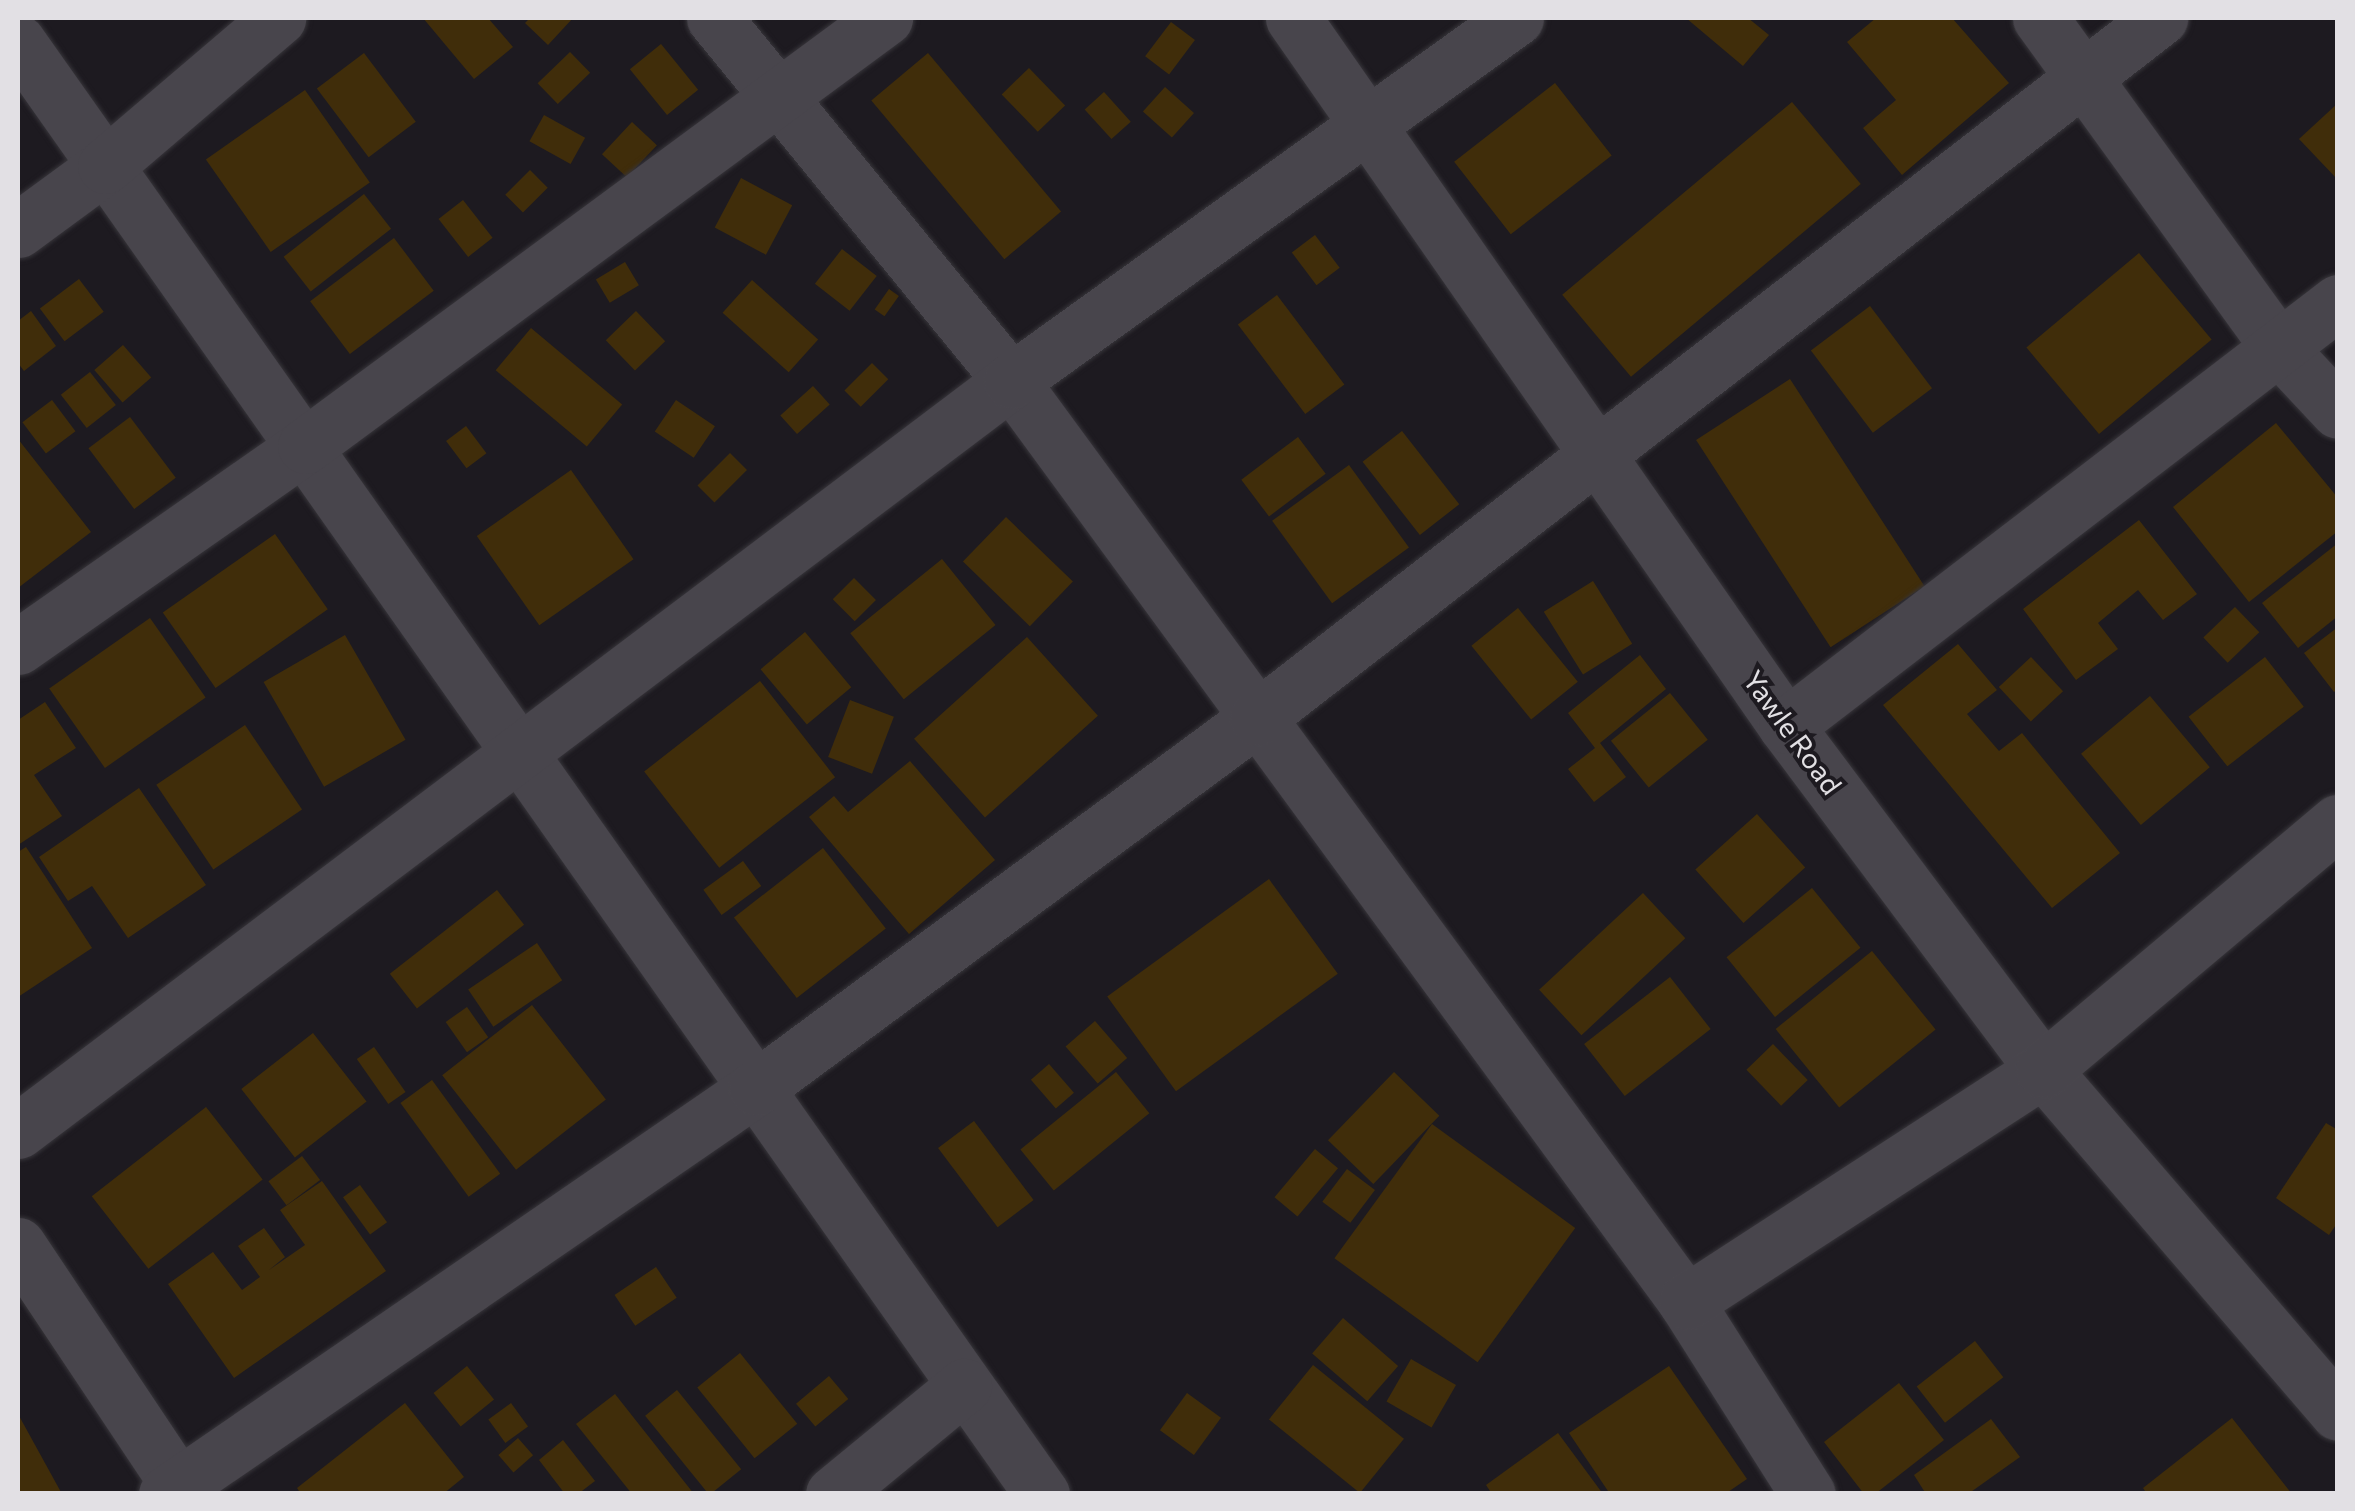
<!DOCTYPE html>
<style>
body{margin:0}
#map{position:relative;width:2355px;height:1511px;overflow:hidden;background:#1d1a20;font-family:Commissioner,sans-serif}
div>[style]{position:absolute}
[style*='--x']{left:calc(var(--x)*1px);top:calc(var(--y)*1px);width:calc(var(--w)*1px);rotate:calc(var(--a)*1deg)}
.building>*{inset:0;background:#402d0a;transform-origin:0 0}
.roads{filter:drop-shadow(0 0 2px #37353a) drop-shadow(0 0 2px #37353a)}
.minor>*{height:55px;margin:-27.5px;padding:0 27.5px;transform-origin:27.5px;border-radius:27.5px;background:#48454c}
span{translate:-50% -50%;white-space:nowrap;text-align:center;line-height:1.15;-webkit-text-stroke:8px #1d1a20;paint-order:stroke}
.street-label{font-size:28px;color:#e2e0e4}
.frame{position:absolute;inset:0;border:20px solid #e2e0e4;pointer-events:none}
</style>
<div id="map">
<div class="building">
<i style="clip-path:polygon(423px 18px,488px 18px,513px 47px,474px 79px)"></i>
<i style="clip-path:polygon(530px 18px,573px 18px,548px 45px,525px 23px)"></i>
<i style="clip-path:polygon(1686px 18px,1748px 18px,1769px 35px,1743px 66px)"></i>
<i style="clip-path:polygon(1876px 18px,1952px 18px,2009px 83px,1902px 175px,1863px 128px,1896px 100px,1847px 42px)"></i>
<i style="left:1171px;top:22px;width:30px;height:43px;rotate:37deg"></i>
<i style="left:661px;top:44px;width:59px;height:40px;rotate:51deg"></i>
<i style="left:570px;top:52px;width:29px;height:45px;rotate:46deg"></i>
<i style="left:364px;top:53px;width:86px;height:59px;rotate:53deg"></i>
<i style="left:928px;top:53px;width:207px;height:74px;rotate:50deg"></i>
<i style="left:1029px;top:68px;width:52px;height:38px;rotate:46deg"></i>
<i style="left:1555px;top:83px;width:92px;height:128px;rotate:52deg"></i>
<i style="left:1165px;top:87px;width:39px;height:33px;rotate:42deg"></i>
<i style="left:305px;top:90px;width:113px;height:121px;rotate:55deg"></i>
<i style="left:1104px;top:92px;width:40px;height:26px;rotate:48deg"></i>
<i style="left:1792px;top:102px;width:107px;height:300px;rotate:50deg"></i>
<i style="clip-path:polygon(2338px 103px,2338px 180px,2299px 139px)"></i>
<i style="left:544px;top:115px;width:47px;height:30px;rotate:29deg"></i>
<i style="left:632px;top:122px;width:34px;height:44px;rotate:43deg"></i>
<i style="left:530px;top:170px;width:25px;height:35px;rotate:45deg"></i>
<i style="left:741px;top:178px;width:58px;height:56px;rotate:28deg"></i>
<i style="left:364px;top:194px;width:44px;height:102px;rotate:52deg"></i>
<i style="left:463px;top:200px;width:48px;height:31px;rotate:52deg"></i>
<i style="left:1315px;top:235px;width:41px;height:29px;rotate:53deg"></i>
<i style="left:394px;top:238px;width:66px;height:105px;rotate:53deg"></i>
<i style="left:842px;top:249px;width:44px;height:44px;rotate:38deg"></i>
<i style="left:2139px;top:253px;width:113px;height:147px;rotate:50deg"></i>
<i style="left:625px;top:262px;width:27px;height:34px;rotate:59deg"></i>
<i style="left:79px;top:279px;width:41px;height:49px;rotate:53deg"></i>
<i style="left:752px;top:280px;width:89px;height:44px;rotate:42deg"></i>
<i style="left:889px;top:289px;width:12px;height:25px;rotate:35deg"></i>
<i style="left:1277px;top:295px;width:112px;height:49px;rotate:53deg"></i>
<i style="left:1870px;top:306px;width:103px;height:74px;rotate:53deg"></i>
<i style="clip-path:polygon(31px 311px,56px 346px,24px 371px,18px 363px,18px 321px)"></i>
<i style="left:636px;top:311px;width:42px;height:42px;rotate:46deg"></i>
<i style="left:531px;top:328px;width:119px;height:55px;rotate:40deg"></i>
<i style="left:123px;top:345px;width:43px;height:38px;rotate:49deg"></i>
<i style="left:872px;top:363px;width:23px;height:39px;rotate:45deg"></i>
<i style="left:90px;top:372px;width:42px;height:37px;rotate:52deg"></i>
<i style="left:1790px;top:379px;width:247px;height:112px;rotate:57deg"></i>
<i style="left:813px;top:386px;width:25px;height:44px;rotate:48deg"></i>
<i style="left:52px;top:400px;width:39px;height:37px;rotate:53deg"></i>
<i style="left:676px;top:400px;width:47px;height:38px;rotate:34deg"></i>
<i style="left:130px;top:417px;width:76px;height:52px;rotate:53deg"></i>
<i style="clip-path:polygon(2276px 423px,2338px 498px,2338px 531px,2249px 602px,2173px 507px)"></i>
<i style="left:466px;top:426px;width:34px;height:25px;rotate:53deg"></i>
<i style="left:1402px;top:431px;width:93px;height:50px;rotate:52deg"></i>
<i style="left:1298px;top:437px;width:46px;height:71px;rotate:53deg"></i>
<i style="clip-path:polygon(18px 439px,91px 532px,18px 588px)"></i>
<i style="left:730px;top:453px;width:24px;height:46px;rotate:45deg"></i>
<i style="left:1349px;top:465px;width:102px;height:95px;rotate:54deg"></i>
<i style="left:571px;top:470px;width:109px;height:115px;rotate:55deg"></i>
<i style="left:1006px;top:517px;width:93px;height:62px;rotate:44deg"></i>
<i style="clip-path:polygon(2139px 520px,2197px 594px,2163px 620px,2138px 590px,2098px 623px,2118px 649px,2076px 680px,2023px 609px)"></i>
<i style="left:275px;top:534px;width:92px;height:137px;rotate:55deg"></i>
<i style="clip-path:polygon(2338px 543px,2338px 616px,2298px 648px,2262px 603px)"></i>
<i style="left:942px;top:559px;width:85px;height:118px;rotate:51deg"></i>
<i style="left:854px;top:578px;width:31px;height:30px;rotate:45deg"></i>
<i style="left:1593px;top:581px;width:74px;height:58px;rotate:58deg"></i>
<i style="left:2235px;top:607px;width:35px;height:44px;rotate:46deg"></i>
<i style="left:1518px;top:608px;width:95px;height:60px;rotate:51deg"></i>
<i style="left:150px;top:618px;width:97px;height:123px;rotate:55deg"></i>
<i style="clip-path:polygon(2338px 627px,2338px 689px,2334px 692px,2304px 653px)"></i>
<i style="left:805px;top:632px;width:72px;height:58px;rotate:50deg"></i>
<i style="left:345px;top:635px;width:121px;height:94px;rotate:60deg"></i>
<i style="left:1027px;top:637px;width:106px;height:152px;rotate:48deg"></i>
<i style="clip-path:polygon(1958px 644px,1997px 690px,1967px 714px,1999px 751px,2022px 733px,2120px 853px,2052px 908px,1883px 705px)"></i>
<i style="clip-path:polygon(1640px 655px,1666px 689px,1600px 743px,1626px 777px,1594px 802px,1568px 769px,1595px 748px,1568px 713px)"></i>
<i style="left:2031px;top:657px;width:47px;height:44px;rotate:47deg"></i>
<i style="left:2265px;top:657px;width:63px;height:97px;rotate:52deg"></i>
<i style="left:760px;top:681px;width:122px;height:147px;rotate:52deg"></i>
<i style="left:1670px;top:693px;width:60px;height:76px;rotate:51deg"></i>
<i style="left:2150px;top:696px;width:93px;height:90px;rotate:50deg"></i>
<i style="left:850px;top:700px;width:47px;height:61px;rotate:21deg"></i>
<i style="clip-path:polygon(45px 702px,76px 748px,34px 775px,62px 816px,18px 845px,18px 720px)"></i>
<i style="left:245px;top:725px;width:102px;height:107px;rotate:56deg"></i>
<i style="clip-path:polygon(910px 761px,995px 860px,909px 934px,809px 817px,834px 796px,848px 812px)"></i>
<i style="clip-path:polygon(139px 788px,206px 885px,128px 938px,92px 886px,68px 901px,39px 857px)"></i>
<i style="left:1757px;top:814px;width:72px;height:83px;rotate:48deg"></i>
<i style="clip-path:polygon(26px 847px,92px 948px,18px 997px,18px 852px)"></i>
<i style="left:823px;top:848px;width:102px;height:113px;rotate:52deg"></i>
<i style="left:743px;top:861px;width:31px;height:49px;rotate:54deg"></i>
<i style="left:1269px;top:879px;width:117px;height:200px;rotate:54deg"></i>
<i style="left:1812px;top:888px;width:77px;height:110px;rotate:51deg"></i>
<i style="left:497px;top:890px;width:44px;height:136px;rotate:52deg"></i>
<i style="left:1643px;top:893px;width:62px;height:142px;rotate:47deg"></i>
<i style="left:537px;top:943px;width:45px;height:83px;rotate:56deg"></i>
<i style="left:1872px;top:951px;width:101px;height:124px;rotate:51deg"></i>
<i style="left:1670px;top:977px;width:66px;height:109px;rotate:52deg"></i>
<i style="left:532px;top:1005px;width:120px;height:114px;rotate:52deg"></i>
<i style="left:467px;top:1007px;width:37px;height:26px;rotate:55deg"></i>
<i style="left:1095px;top:1021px;width:49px;height:39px;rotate:49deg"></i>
<i style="left:313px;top:1033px;width:87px;height:91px;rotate:52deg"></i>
<i style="left:1773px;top:1044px;width:50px;height:37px;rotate:46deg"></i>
<i style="left:374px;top:1047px;width:55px;height:21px;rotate:55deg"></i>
<i style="left:1049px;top:1064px;width:38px;height:24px;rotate:49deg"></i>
<i style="left:1116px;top:1072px;width:53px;height:123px;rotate:51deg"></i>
<i style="left:1394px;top:1072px;width:63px;height:95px;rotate:44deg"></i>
<i style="left:432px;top:1080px;width:116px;height:39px;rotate:54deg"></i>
<i style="left:206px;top:1107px;width:92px;height:145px;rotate:52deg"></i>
<i style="left:974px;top:1121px;width:99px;height:45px;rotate:53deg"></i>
<i style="clip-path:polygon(2326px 1123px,2338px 1130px,2338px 1222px,2329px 1235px,2276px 1198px)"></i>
<i style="left:1432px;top:1124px;width:177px;height:166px;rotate:36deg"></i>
<i style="left:1315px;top:1149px;width:30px;height:63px;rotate:40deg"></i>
<i style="left:302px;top:1156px;width:30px;height:42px;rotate:53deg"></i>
<i style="left:1347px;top:1169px;width:35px;height:41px;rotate:37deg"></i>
<i style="clip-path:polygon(322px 1181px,386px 1271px,234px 1378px,168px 1284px,213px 1252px,242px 1290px,260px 1277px,238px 1246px,264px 1228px,285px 1257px,269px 1270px,305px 1245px,280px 1210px)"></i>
<i style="left:360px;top:1185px;width:46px;height:21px;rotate:54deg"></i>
<i style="left:656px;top:1267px;width:37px;height:50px;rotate:56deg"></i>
<i style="left:1343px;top:1318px;width:73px;height:47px;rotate:41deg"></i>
<i style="left:1975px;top:1341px;width:46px;height:74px;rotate:52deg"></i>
<i style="left:740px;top:1353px;width:91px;height:55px;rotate:51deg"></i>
<i style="left:1411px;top:1359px;width:52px;height:49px;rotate:30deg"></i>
<i style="left:1313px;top:1365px;width:117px;height:70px;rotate:39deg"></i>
<i style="left:467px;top:1366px;width:43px;height:43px;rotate:51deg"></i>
<i style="clip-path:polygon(1669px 1366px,1747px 1479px,1725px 1494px,1610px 1494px,1569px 1433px)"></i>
<i style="left:829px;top:1376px;width:30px;height:43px;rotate:50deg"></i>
<i style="clip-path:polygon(1899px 1383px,1944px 1440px,1875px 1494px,1864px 1494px,1824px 1442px)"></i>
<i style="left:677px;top:1390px;width:102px;height:41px;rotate:51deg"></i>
<i style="left:1187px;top:1393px;width:42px;height:46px;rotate:36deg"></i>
<i style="clip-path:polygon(615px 1394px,694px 1494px,632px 1494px,576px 1424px)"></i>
<i style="clip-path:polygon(405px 1403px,464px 1477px,443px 1494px,301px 1494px,297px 1488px)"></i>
<i style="left:511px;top:1403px;width:29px;height:28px;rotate:54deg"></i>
<i style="clip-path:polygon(18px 1414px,62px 1494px,18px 1494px)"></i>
<i style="clip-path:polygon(2232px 1418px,2292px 1494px,2147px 1494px,2143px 1488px)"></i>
<i style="clip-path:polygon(1991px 1419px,2020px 1457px,1968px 1494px,1926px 1494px,1914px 1475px)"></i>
<i style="clip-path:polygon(1558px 1433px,1603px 1494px,1492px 1494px,1486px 1485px)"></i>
<i style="left:518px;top:1438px;width:23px;height:26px;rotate:49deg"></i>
<i style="clip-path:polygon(563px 1440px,595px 1481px,578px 1494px,565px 1494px,539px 1460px)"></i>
</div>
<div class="roads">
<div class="minor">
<i style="--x:714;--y:18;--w:469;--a:50.7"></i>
<i style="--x:1011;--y:381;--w:1142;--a:53.76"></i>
<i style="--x:1686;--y:1302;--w:227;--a:57.6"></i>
<i style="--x:1293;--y:18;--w:863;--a:55.15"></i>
<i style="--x:1786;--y:726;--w:429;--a:53.2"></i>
<i style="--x:2043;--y:1070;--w:452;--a:49.3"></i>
<i style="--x:2040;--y:18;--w:407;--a:54.1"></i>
<i style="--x:2279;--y:348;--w:86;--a:46.9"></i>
<i style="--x:18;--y:42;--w:1777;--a:54.81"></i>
<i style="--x:18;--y:230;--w:108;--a:-36.3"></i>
<i style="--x:105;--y:166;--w:228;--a:-40.5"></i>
<i style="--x:18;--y:647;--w:350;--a:-35"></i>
<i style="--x:305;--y:446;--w:721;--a:-36.42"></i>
<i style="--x:1786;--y:726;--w:696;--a:-37.53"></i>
<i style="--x:18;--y:1131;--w:1244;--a:-37.06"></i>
<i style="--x:1011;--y:381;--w:622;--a:-35.71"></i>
<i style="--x:18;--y:1245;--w:299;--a:56.3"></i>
<i style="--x:1686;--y:1302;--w:426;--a:-33"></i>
<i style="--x:2043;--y:1070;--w:385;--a:-40.1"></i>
<i style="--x:166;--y:1494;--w:716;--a:-34.53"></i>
<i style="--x:756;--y:1088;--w:623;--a:-36.45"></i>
<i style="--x:1257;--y:718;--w:1143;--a:-37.78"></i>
<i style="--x:833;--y:1494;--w:170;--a:-39.5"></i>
</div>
</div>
<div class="street-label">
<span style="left:1793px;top:732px;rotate:54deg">Yawle Road</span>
</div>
<div class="frame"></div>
</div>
